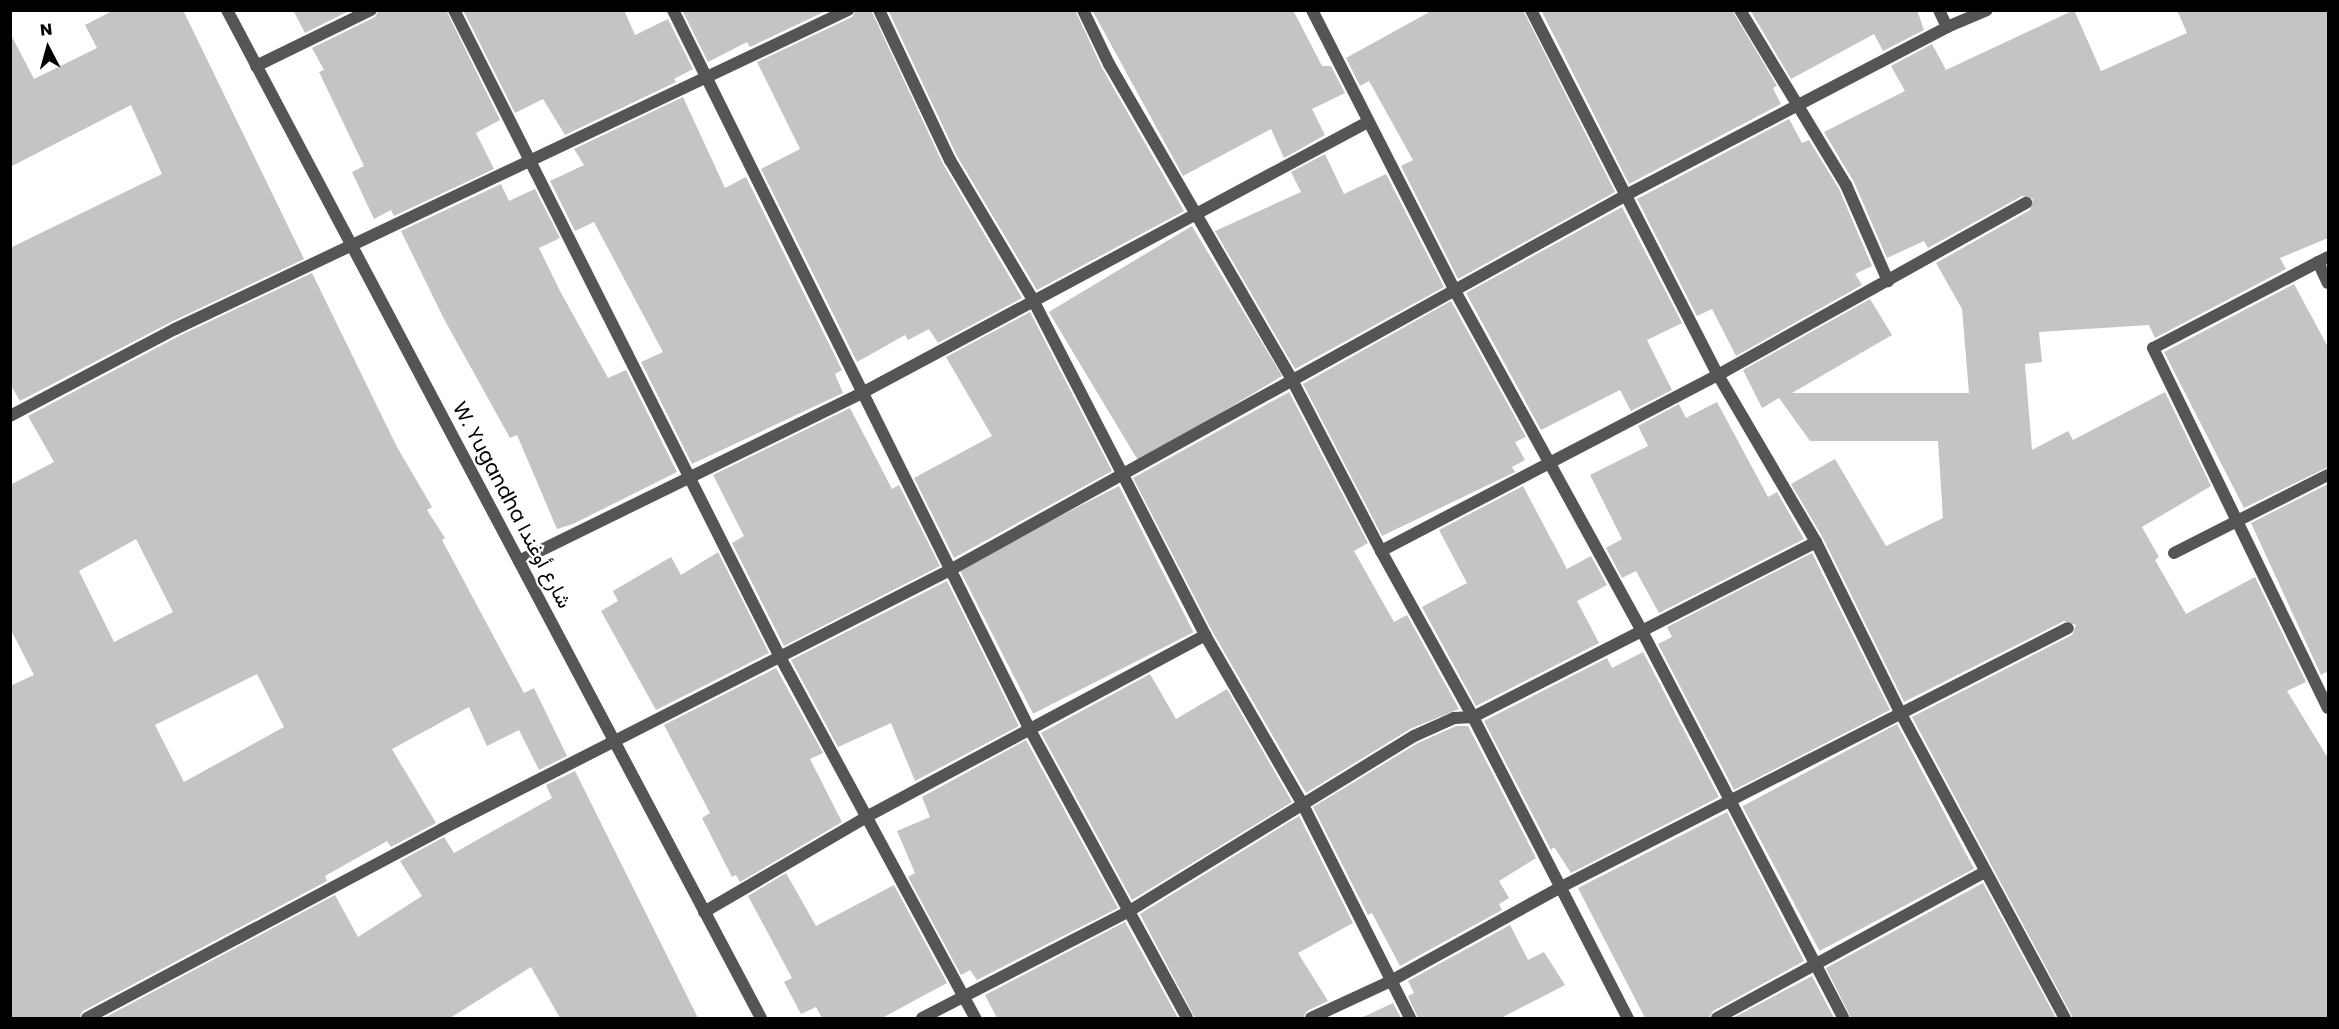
<!DOCTYPE html>
<meta charset="utf-8">
<style>
body{margin:0}
#map{position:relative;width:2339px;height:1029px;overflow:hidden;background:#fff;font-family:Poppins,Vazirmatn,sans-serif}
div>[style]{position:absolute}
[style*='--x']{left:calc(var(--x)*1px);top:calc(var(--y)*1px);width:calc(var(--w)*1px);rotate:calc(var(--a)*1deg)}
.building>*{inset:0;background:#c4c4c4;transform-origin:0 0}
.minor>*{height:12px;margin:-6px;padding:0 6px;transform-origin:6px;border-radius:6px;background:#555}
.tertiary>*{height:12px;margin:-6px;padding:0 6px;transform-origin:6px;border-radius:6px;background:#555}
span{translate:-50% -50%;white-space:nowrap;text-align:center;line-height:1.15;-webkit-text-stroke:4.5px #fff;paint-order:stroke}
.street-label{font-size:20px;color:#000}
.frame{position:absolute;inset:0;border:12px solid #000;pointer-events:none}
.north{position:absolute;left:18px;top:18px;width:60px;height:60px;-webkit-text-stroke:4px #fff;paint-order:stroke;rotate:354deg;font-size:16px;font-weight:700;line-height:24px;text-align:center;color:#000}
.north::after{content:'';display:block;margin:auto;width:21px;height:27px;background:#000;clip-path:polygon(50% 0,100% 100%,50% 72%,0 100%)}
</style>
<div id="map">
<div class="building">
<i style="clip-path:polygon(114px 10px,183px 10px,304px 259px,171px 322px,20px 401px,10px 384px,10px 248px,162px 174px,131px 105px,10px 167px,10px 33px,34px 79px,97px 48px,85px 25px)"></i>
<i style="clip-path:polygon(293px 10px,351px 10px,305px 33px)"></i>
<i style="clip-path:polygon(379px 10px,446px 10px,500px 120px,476px 133px,494px 169px,394px 216px,391px 210px,374px 219px,352px 172px,364px 166px,319px 72px,324px 70px,312px 48px,375px 17px)"></i>
<i style="clip-path:polygon(463px 10px,624px 10px,635px 35px,668px 19px,693px 69px,674px 79px,676px 82px,565px 135px,543px 99px,515px 113px)"></i>
<i style="clip-path:polygon(687px 10px,828px 10px,750px 47px,747px 42px,708px 62px,683px 12px)"></i>
<i style="clip-path:polygon(856px 10px,871px 10px,943px 164px,1022px 298px,938px 343px,929px 329px,908px 340px,905px 335px,857px 362px,761px 169px,800px 149px,757px 62px,852px 17px)"></i>
<i style="clip-path:polygon(888px 10px,1075px 10px,1102px 68px,1184px 211px,1037px 290px,957px 156px)"></i>
<i style="clip-path:polygon(1092px 10px,1293px 10px,1322px 66px,1331px 66px,1345px 93px,1312px 109px,1325px 135px,1284px 158px,1271px 129px,1183px 176px)"></i>
<i style="clip-path:polygon(1433px 10px,1523px 10px,1615px 192px,1458px 279px,1401px 166px,1413px 160px,1369px 81px,1360px 86px,1346px 58px)"></i>
<i style="clip-path:polygon(1541px 10px,1732px 10px,1777px 86px,1773px 88px,1781px 104px,1629px 184px)"></i>
<i style="clip-path:polygon(1750px 10px,1917px 10px,1924px 30px,1883px 51px,1874px 34px,1791px 79px)"></i>
<i style="clip-path:polygon(2074px 10px,2101px 71px,2187px 33px,2177px 10px,2328px 10px,2328px 238px,2280px 258px,2286px 269px,2155px 338px,2149px 325px,2039px 332px,2042px 362px,2025px 364px,2032px 450px,2068px 431px,2073px 440px,2165px 392px,2211px 486px,2142px 527px,2159px 557px,2155px 560px,2186px 614px,2255px 577px,2306px 682px,2287px 691px,2328px 758px,2328px 1018px,2073px 1018px,1912px 717px,2072px 635px,2076px 625px,2064px 621px,1904px 702px,1823px 538px,1791px 484px,1835px 459px,1886px 546px,1943px 518px,1938px 441px,1810px 441px,1779px 398px,1762px 408px,1743px 370px,1870px 299px,1892px 335px,1792px 393px,1969px 393px,1962px 309px,1936px 263px,2030px 210px,2033px 199px,2022px 196px,1928px 248px,1924px 241px,1887px 258px,1854px 182px,1824px 132px,1905px 91px,1891px 66px,1932px 44px,1946px 70px)"></i>
<i style="clip-path:polygon(683px 97px,725px 188px,746px 177px,842px 370px,835px 374px,843px 393px,692px 464px,641px 362px,663px 352px,594px 222px,575px 231px,550px 181px,584px 165px,574px 149px)"></i>
<i style="clip-path:polygon(1789px 119px,1802px 143px,1809px 140px,1839px 189px,1872px 266px,1855px 274px,1862px 285px,1736px 356px,1712px 309px,1697px 316px,1637px 199px)"></i>
<i style="clip-path:polygon(1325px 154px,1344px 194px,1386px 174px,1444px 287px,1295px 369px,1215px 231px,1301px 192px,1291px 172px)"></i>
<i style="clip-path:polygon(501px 184px,509px 201px,535px 189px,560px 238px,539px 248px,560px 291px,608px 378px,626px 370px,677px 472px,573px 524px,557px 529px,517px 435px,510px 438px,444px 319px,401px 231px)"></i>
<i style="clip-path:polygon(1622px 207px,1682px 323px,1647px 340px,1672px 390px,1631px 411px,1620px 390px,1541px 430px,1466px 293px)"></i>
<i style="left:1192px;top:226px;width:175px;height:167px;rotate:59deg"></i>
<i style="clip-path:polygon(evenodd,312px 273px,397px 447px,432px 507px,427px 510px,445px 538px,442px 540px,524px 693px,534px 688px,567px 756px,539px 770px,519px 730px,487px 746px,469px 707px,392px 749px,436px 823px,391px 847px,387px 841px,325px 876px,327px 881px,83px 1011px,79px 1018px,10px 1018px,10px 686px,34px 675px,10px 628px,10px 485px,54px 462px,28px 416px,179px 336px,312px 273px,136px 539px,173px 612px,114px 642px,79px 571px,136px 539px,312px 273px,257px 674px,284px 727px,184px 782px,155px 725px,257px 674px)"></i>
<i style="clip-path:polygon(2294px 284px,2328px 347px,2328px 467px,2244px 508px,2164px 352px)"></i>
<i style="clip-path:polygon(1451px 301px,1526px 437px,1515px 442px,1525px 460px,1512px 467px,1515px 472px,1382px 536px,1303px 384px)"></i>
<i style="clip-path:polygon(1030px 312px,1112px 471px,954px 558px,914px 478px,992px 436px,946px 357px)"></i>
<i style="clip-path:polygon(1289px 392px,1368px 543px,1354px 551px,1394px 622px,1407px 615px,1459px 709px,1410px 729px,1306px 793px,1212px 631px,1133px 478px)"></i>
<i style="clip-path:polygon(1717px 402px,1768px 497px,1777px 492px,1804px 539px,1659px 613px,1636px 571px,1622px 578px,1606px 548px,1622px 539px,1590px 475px,1648px 446px,1638px 426px,1679px 404px,1686px 418px)"></i>
<i style="clip-path:polygon(850px 408px,892px 489px,899px 485px,940px 566px,784px 646px,732px 543px,744px 536px,713px 475px)"></i>
<i style="clip-path:polygon(2328px 484px,2328px 671px,2321px 675px,2251px 523px)"></i>
<i style="left:1119px;top:486px;width:164px;height:180px;rotate:63deg"></i>
<i style="clip-path:polygon(1523px 486px,1567px 569px,1591px 556px,1607px 585px,1577px 601px,1599px 643px,1476px 706px,1422px 607px,1467px 583px,1439px 530px)"></i>
<i style="clip-path:polygon(718px 552px,769px 653px,656px 710px,601px 611px,618px 601px,613px 591px,671px 557px,681px 575px)"></i>
<i style="clip-path:polygon(1812px 553px,1890px 710px,1734px 790px,1658px 644px,1672px 637px,1667px 627px)"></i>
<i style="clip-path:polygon(947px 581px,1019px 726px,915px 781px,891px 723px,838px 747px,791px 660px)"></i>
<i style="clip-path:polygon(1643px 652px,1719px 797px,1571px 873px,1554px 847px,1551px 850px,1484px 721px,1607px 658px,1612px 668px)"></i>
<i style="clip-path:polygon(776px 668px,823px 753px,810px 759px,842px 822px,740px 882px,736px 875px,732px 877px,702px 818px,710px 813px,664px 725px)"></i>
<i style="clip-path:polygon(1150px 674px,1176px 719px,1227px 689px,1292px 802px,1132px 900px,1041px 733px)"></i>
<i style="left:1897px;top:724px;width:164px;height:175px;rotate:62deg"></i>
<i style="clip-path:polygon(1456px 726px,1468px 726px,1536px 858px,1499px 881px,1509px 898px,1499px 904px,1502px 910px,1400px 966px,1372px 913px,1368px 915px,1313px 807px,1418px 743px)"></i>
<i style="clip-path:polygon(1026px 740px,1118px 908px,977px 980px,970px 970px,961px 975px,908px 877px,915px 873px,897px 831px,930px 817px,922px 797px)"></i>
<i style="clip-path:polygon(575px 771px,698px 1018px,560px 1018px,531px 967px,450px 1018px,104px 1018px,335px 895px,358px 937px,422px 896px,400px 861px,444px 837px,454px 853px,552px 798px,546px 785px)"></i>
<i style="clip-path:polygon(1727px 812px,1804px 961px,1713px 1011px,1709px 1018px,1645px 1018px,1578px 888px)"></i>
<i style="clip-path:polygon(1299px 816px,1353px 923px,1298px 953px,1328px 1001px,1307px 1011px,1303px 1018px,1195px 1018px,1140px 914px)"></i>
<i style="clip-path:polygon(786px 873px,816px 926px,894px 885px,947px 983px,882px 1018px,822px 1018px,816px 1007px,801px 1014px,784px 982px,792px 978px,748px 896px)"></i>
<i style="clip-path:polygon(1983px 883px,2056px 1018px,1851px 1018px,1826px 968px)"></i>
<i style="clip-path:polygon(1125px 922px,1178px 1018px,997px 1018px,985px 995px)"></i>
<i style="clip-path:polygon(1510px 925px,1528px 960px,1544px 952px,1565px 985px,1501px 1018px,1418px 1018px,1408px 996px,1414px 993px,1408px 981px)"></i>
<i style="clip-path:polygon(1812px 976px,1834px 1018px,1733px 1018px)"></i>
<i style="clip-path:polygon(1393px 1003px,1401px 1018px,1361px 1018px)"></i>
</div>
<div class="minor">
<i style="--x:454;--y:10;--w:722;--a:63.26"></i>
<i style="--x:779;--y:655;--w:413;--a:61.6"></i>
<i style="--x:673;--y:10;--w:801;--a:63.63"></i>
<i style="--x:1029;--y:728;--w:330;--a:61.4"></i>
<i style="--x:879;--y:10;--w:166;--a:64.7"></i>
<i style="--x:950;--y:160;--w:163;--a:59.3"></i>
<i style="--x:1033;--y:300;--w:377;--a:62.8"></i>
<i style="--x:1205;--y:635;--w:196;--a:60"></i>
<i style="--x:1303;--y:805;--w:238;--a:63.3"></i>
<i style="--x:1083;--y:10;--w:60;--a:64.3"></i>
<i style="--x:1109;--y:64;--w:365;--a:59.9"></i>
<i style="--x:1292;--y:380;--w:193;--a:62.5"></i>
<i style="--x:1381;--y:551;--w:190;--a:61"></i>
<i style="--x:1473;--y:717;--w:339;--a:62.8"></i>
<i style="--x:1312;--y:10;--w:315;--a:63"></i>
<i style="--x:1455;--y:291;--w:390;--a:61.2"></i>
<i style="--x:1643;--y:633;--w:434;--a:62.5"></i>
<i style="--x:1531;--y:10;--w:410;--a:62.9"></i>
<i style="--x:1718;--y:375;--w:194;--a:59.6"></i>
<i style="--x:1816;--y:542;--w:190;--a:63.7"></i>
<i style="--x:1900;--y:712;--w:348;--a:61.7"></i>
<i style="--x:1740;--y:10;--w:205;--a:58.8"></i>
<i style="--x:1846;--y:185;--w:105;--a:66.4"></i>
<i style="--x:1939;--y:10;--w:19;--a:65"></i>
<i style="--x:256;--y:66;--w:128;--a:-26"></i>
<i style="--x:2328;--y:257;--w:197;--a:152.5"></i>
<i style="--x:2153;--y:348;--w:400;--a:64.1"></i>
<i style="--x:2318;--y:262;--w:23;--a:65"></i>
<i style="--x:10;--y:416;--w:187;--a:-27.8"></i>
<i style="--x:175;--y:329;--w:745;--a:-25.36"></i>
<i style="--x:1381;--y:551;--w:380;--a:-27.6"></i>
<i style="--x:1718;--y:375;--w:353;--a:-29.2"></i>
<i style="--x:2174;--y:553;--w:173;--a:-26.9"></i>
<i style="--x:519;--y:561;--w:380;--a:-26.1"></i>
<i style="--x:860;--y:394;--w:576;--a:-28.17"></i>
<i style="--x:704;--y:912;--w:190;--a:-30.3"></i>
<i style="--x:868;--y:816;--w:383;--a:-28.2"></i>
<i style="--x:87;--y:1018;--w:402;--a:-28"></i>
<i style="--x:442;--y:829;--w:570;--a:-27.01"></i>
<i style="--x:950;--y:570;--w:775;--a:-29.01"></i>
<i style="--x:1628;--y:194;--w:360;--a:-27.6"></i>
<i style="--x:1947;--y:27;--w:43;--a:-23"></i>
<i style="--x:922;--y:1018;--w:235;--a:-27.3"></i>
<i style="--x:1131;--y:910;--w:332;--a:-31.6"></i>
<i style="--x:1414;--y:736;--w:44;--a:-24.2"></i>
<i style="--x:1454;--y:718;--w:19;--a:-3"></i>
<i style="--x:1473;--y:717;--w:385;--a:-27"></i>
<i style="--x:1311;--y:1018;--w:86;--a:-24.8"></i>
<i style="--x:1389;--y:982;--w:196;--a:-28.9"></i>
<i style="--x:1561;--y:887;--w:569;--a:-27.06"></i>
<i style="--x:1717;--y:1018;--w:305;--a:-28.6"></i>
</div>
<div class="tertiary">
<i style="--x:227;--y:10;--w:1141;--a:62.09"></i>
</div>
<div class="street-label">
<span style="left:512px;top:505px;rotate:62deg">W. Yugandha شارع أوغندا</span>
</div>
<div class="frame"></div>
<div class="north">N</div>
</div>
